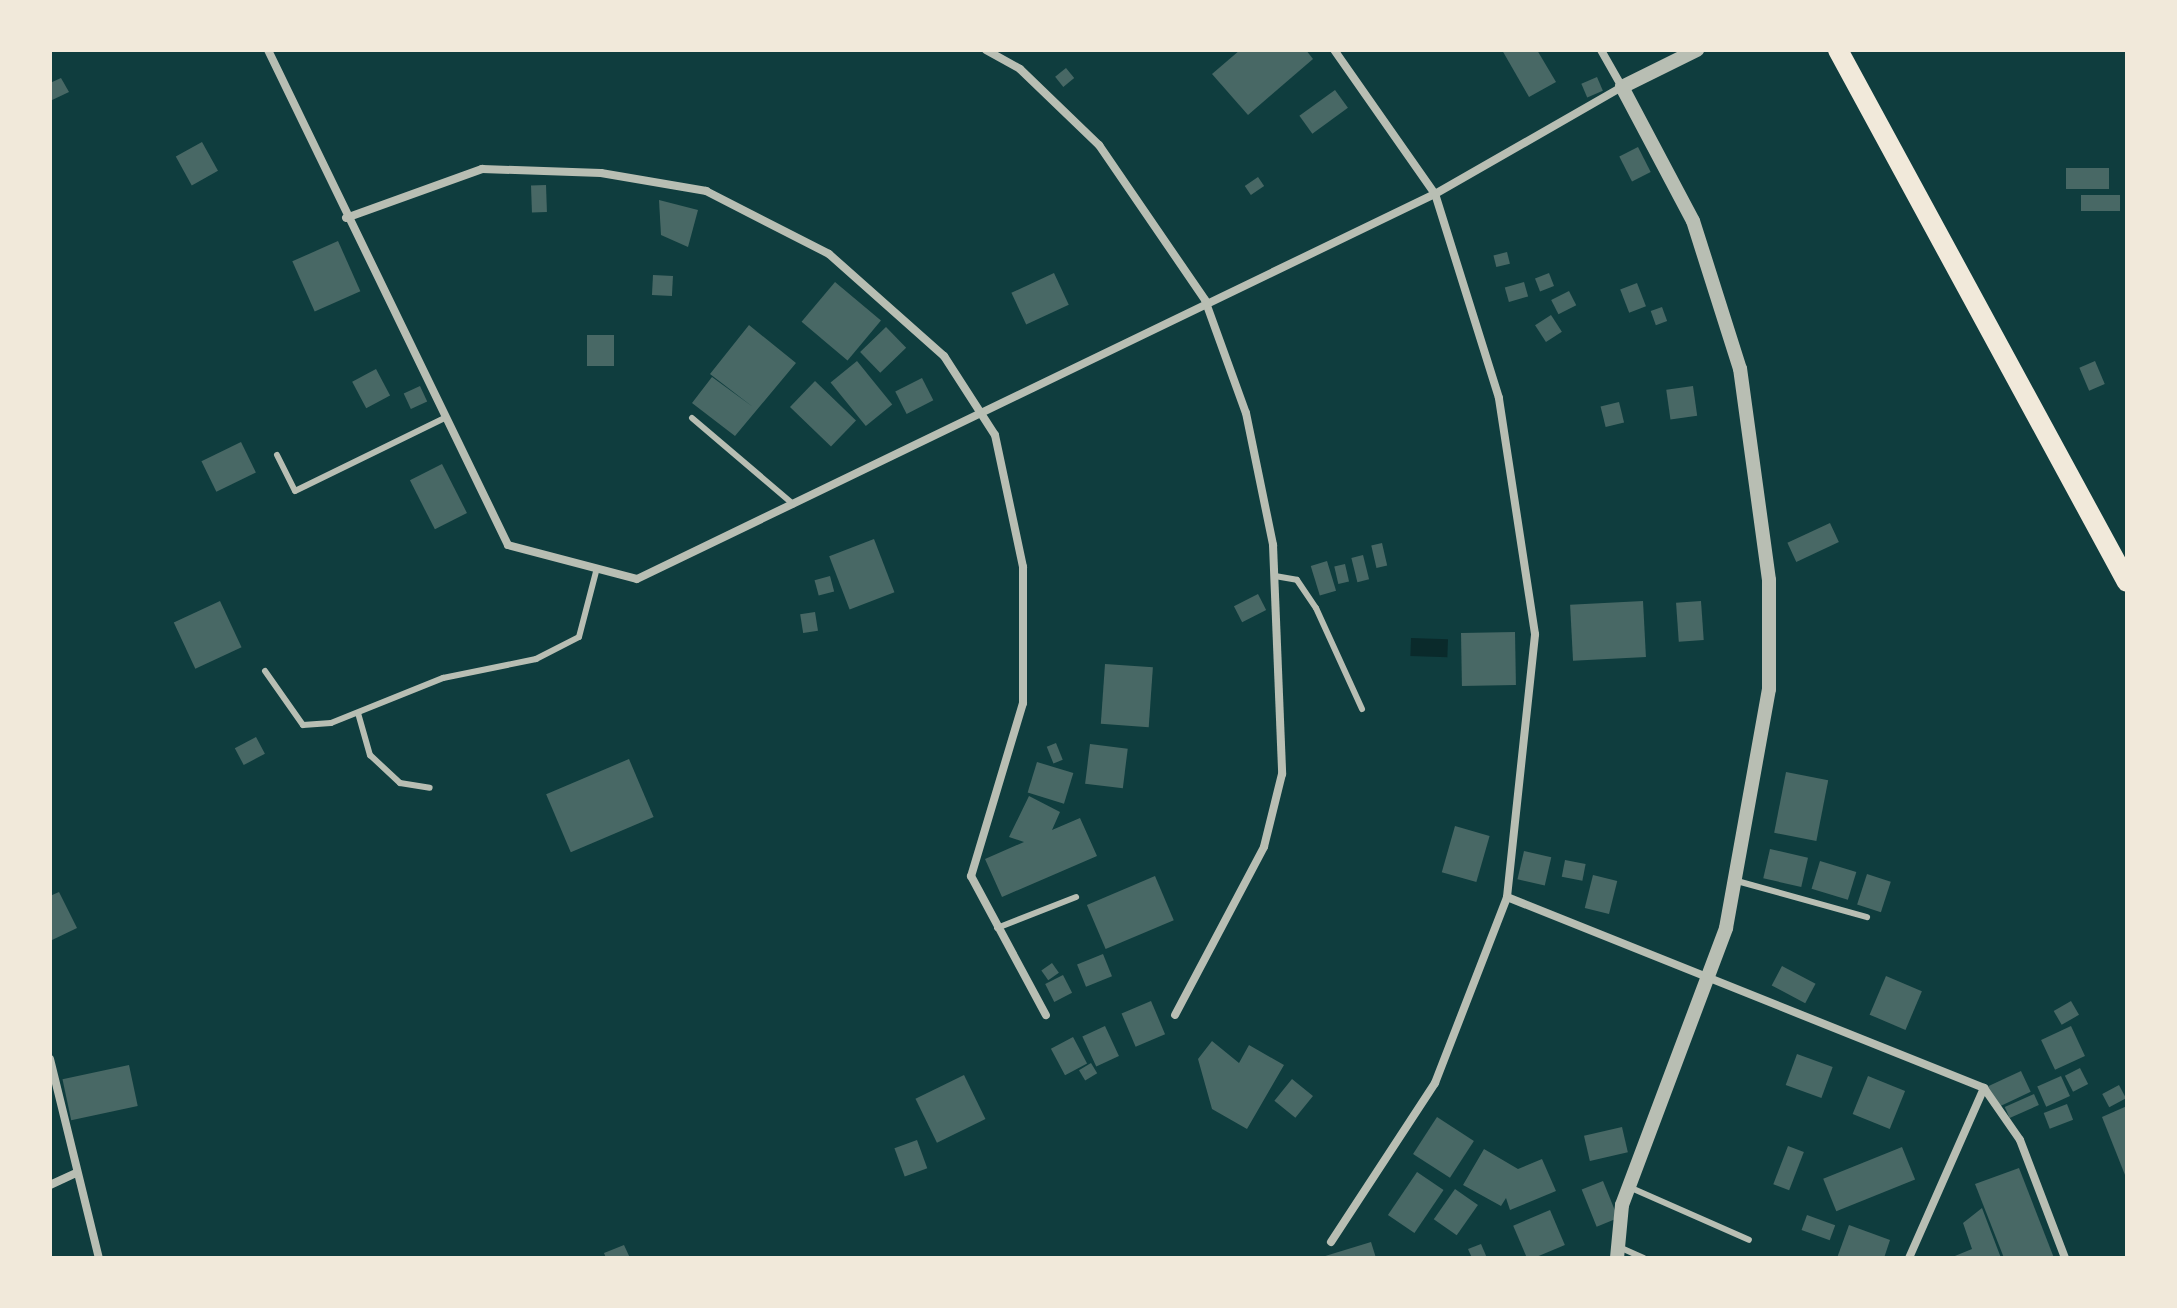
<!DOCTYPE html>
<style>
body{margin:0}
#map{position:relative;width:2177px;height:1308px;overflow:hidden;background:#0f3d3e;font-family:Commissioner,sans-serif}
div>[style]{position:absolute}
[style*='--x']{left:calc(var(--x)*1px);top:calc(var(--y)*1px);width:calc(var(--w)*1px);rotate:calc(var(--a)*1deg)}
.water>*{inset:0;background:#0a2a2b;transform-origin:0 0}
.building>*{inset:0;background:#486865;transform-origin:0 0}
.service>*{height:6px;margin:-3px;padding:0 3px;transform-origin:3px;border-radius:3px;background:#b8beb3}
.minor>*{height:8px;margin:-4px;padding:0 4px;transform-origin:4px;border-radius:4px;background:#b8beb3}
.tertiary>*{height:14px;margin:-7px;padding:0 7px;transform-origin:7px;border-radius:7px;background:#b8beb3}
.primary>*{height:20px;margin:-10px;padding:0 10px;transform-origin:10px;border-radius:10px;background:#f1e9da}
span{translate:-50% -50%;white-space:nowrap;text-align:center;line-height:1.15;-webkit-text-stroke:8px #f1e9da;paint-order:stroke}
.frame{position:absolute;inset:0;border:52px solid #f1e9da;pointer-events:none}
</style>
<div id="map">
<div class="water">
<i style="left:1411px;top:638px;width:37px;height:18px;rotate:2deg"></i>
</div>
<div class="building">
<i style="clip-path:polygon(1240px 50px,1306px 50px,1313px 59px,1248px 115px,1212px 74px)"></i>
<i style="clip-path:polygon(1502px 50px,1537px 50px,1556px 82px,1529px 97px)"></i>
<i style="left:1066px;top:68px;width:13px;height:14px;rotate:51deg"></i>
<i style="left:1597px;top:77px;width:15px;height:17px;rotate:67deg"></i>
<i style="clip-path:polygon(61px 78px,69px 92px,50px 101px,50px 83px)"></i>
<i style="left:1335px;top:90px;width:22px;height:44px;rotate:54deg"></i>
<i style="left:202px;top:142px;width:33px;height:30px;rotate:61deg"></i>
<i style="left:1638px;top:147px;width:28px;height:21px;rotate:63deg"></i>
<i style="left:2066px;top:168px;width:43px;height:21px"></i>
<i style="left:1258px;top:177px;width:11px;height:16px;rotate:56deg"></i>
<i style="left:546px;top:185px;width:27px;height:15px;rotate:88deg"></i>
<i style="left:2081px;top:195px;width:39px;height:16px"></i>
<i style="clip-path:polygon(659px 200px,698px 210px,688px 247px,661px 235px)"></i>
<i style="left:338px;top:241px;width:55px;height:50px;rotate:66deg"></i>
<i style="left:1507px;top:252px;width:12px;height:14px;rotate:76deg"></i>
<i style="left:1054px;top:273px;width:35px;height:47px;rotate:65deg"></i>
<i style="left:1549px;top:273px;width:14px;height:15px;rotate:69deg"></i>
<i style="left:653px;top:275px;width:20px;height:20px;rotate:3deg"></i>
<i style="left:835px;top:282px;width:60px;height:52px;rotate:40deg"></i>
<i style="left:1524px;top:282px;width:15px;height:20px;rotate:74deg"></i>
<i style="left:1637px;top:283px;width:25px;height:18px;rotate:69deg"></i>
<i style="left:1569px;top:291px;width:16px;height:20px;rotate:63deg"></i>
<i style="left:1662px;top:307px;width:15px;height:12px;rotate:70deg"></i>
<i style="left:1551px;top:315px;width:20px;height:19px;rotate:57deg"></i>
<i style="clip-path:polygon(749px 325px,796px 363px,735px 436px,692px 403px,712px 377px,753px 407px,710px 374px)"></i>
<i style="left:886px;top:327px;width:29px;height:36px;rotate:46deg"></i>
<i style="left:587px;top:335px;width:27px;height:31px"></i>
<i style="left:857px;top:361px;width:56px;height:34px;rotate:51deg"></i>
<i style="left:2095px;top:361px;width:25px;height:17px;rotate:67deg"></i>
<i style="left:376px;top:369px;width:30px;height:27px;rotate:62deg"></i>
<i style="left:922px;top:378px;width:25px;height:30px;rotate:63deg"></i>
<i style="left:815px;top:381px;width:57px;height:36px;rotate:44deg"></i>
<i style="left:420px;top:386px;width:17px;height:18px;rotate:65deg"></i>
<i style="left:1693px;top:386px;width:30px;height:27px;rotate:82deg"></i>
<i style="left:1619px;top:402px;width:21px;height:19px;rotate:76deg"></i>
<i style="left:241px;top:442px;width:34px;height:44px;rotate:64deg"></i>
<i style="left:442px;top:464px;width:55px;height:36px;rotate:63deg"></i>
<i style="left:1830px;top:523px;width:21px;height:47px;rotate:65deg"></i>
<i style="left:874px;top:539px;width:57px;height:48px;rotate:69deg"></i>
<i style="left:1382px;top:543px;width:23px;height:11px;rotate:77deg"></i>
<i style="left:1363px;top:555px;width:25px;height:12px;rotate:76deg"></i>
<i style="left:1327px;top:561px;width:31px;height:17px;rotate:73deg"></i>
<i style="left:1345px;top:564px;width:18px;height:11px;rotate:77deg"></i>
<i style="left:830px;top:576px;width:16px;height:16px;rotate:75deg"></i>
<i style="left:1258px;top:594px;width:18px;height:27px;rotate:63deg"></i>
<i style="left:220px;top:601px;width:51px;height:51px;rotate:65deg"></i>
<i style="left:1643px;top:601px;width:56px;height:73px;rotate:87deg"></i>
<i style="left:1701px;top:601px;width:39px;height:25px;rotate:86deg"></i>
<i style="left:815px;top:612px;width:19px;height:15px;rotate:81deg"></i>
<i style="left:1515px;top:632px;width:53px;height:54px;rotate:89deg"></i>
<i style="left:1105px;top:664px;width:48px;height:60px;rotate:4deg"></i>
<i style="left:256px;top:737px;width:19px;height:24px;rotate:62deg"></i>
<i style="left:1056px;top:743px;width:18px;height:10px;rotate:68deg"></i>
<i style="left:1090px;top:744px;width:38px;height:40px;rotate:7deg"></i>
<i style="left:629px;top:759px;width:63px;height:90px;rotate:67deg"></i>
<i style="left:1037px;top:762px;width:38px;height:32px;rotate:17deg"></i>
<i style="left:1786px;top:772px;width:43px;height:62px;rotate:11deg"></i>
<i style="clip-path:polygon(1029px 796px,1060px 812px,1052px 830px,1080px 818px,1097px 856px,1002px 897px,985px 859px,1024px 842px,1009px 837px)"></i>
<i style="left:1455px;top:826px;width:36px;height:48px;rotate:16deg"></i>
<i style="left:1770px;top:849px;width:39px;height:30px;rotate:13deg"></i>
<i style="left:1524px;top:851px;width:28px;height:29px;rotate:13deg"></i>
<i style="left:1565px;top:860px;width:21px;height:17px;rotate:11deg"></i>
<i style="left:1820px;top:861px;width:38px;height:29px;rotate:17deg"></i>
<i style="left:1867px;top:874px;width:25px;height:32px;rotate:18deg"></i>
<i style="left:1593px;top:875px;width:25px;height:34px;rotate:14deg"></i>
<i style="left:1155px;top:876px;width:48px;height:74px;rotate:67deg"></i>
<i style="clip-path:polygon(59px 892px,77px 928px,50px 941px,50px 896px)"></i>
<i style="left:1103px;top:954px;width:24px;height:28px;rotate:68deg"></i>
<i style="left:1052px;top:963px;width:12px;height:13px;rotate:55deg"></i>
<i style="left:1782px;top:966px;width:38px;height:22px;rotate:28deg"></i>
<i style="left:1063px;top:975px;width:20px;height:20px;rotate:63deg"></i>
<i style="left:1886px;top:976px;width:39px;height:42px;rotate:23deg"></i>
<i style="left:1151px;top:1001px;width:36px;height:32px;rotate:67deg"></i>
<i style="left:2071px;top:1001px;width:16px;height:20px;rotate:60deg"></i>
<i style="left:1105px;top:1026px;width:33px;height:25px;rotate:65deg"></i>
<i style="left:2071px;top:1026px;width:33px;height:33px;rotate:65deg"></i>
<i style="left:1073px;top:1037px;width:30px;height:25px;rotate:62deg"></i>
<i style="clip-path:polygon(1212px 1041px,1239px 1063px,1249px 1045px,1284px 1065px,1247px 1129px,1212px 1109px,1198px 1059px)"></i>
<i style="left:1797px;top:1054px;width:38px;height:33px;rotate:20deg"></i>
<i style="left:1091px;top:1063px;width:12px;height:14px;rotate:59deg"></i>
<i style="left:129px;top:1065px;width:42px;height:68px;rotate:78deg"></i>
<i style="left:2080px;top:1068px;width:18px;height:17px;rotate:63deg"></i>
<i style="left:2021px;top:1071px;width:23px;height:38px;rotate:65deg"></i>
<i style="left:964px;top:1075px;width:49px;height:54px;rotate:64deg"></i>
<i style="left:1868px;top:1076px;width:40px;height:41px;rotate:22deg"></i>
<i style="left:2061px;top:1076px;width:22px;height:26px;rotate:66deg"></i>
<i style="left:1292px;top:1079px;width:27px;height:28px;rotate:39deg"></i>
<i style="left:2119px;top:1085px;width:15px;height:19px;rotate:62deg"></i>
<i style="left:2034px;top:1094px;width:12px;height:32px;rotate:66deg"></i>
<i style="left:2067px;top:1104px;width:17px;height:25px;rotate:69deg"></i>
<i style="clip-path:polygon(2127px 1106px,2127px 1180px,2102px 1117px)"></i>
<i style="left:1437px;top:1117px;width:44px;height:44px;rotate:33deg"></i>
<i style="left:1622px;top:1127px;width:26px;height:39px;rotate:77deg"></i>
<i style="left:917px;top:1140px;width:30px;height:24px;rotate:70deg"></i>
<i style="left:1788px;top:1146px;width:17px;height:41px;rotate:21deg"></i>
<i style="left:1902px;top:1147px;width:35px;height:85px;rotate:68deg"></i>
<i style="clip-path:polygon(1484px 1149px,1518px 1169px,1542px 1159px,1556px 1191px,1510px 1210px,1506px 1198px,1501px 1206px,1463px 1185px)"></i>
<i style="clip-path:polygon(2019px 1168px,2054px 1258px,2004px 1258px,1975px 1184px)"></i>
<i style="left:1417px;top:1172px;width:32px;height:52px;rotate:34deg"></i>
<i style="left:1603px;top:1181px;width:40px;height:23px;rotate:68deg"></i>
<i style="left:1455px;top:1189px;width:28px;height:37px;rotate:35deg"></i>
<i style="clip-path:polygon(1982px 1208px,2001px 1258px,1950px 1258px,1972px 1249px,1963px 1223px)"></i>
<i style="left:1550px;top:1210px;width:38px;height:40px;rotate:67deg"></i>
<i style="left:1807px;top:1215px;width:30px;height:16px;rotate:20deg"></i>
<i style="clip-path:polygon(1849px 1225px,1890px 1240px,1884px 1258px,1837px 1258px)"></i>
<i style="clip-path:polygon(1371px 1242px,1376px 1258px,1323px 1258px,1322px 1257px)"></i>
<i style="clip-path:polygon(1481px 1244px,1487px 1258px,1472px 1258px,1468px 1249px)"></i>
<i style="clip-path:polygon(624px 1245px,630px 1258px,606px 1258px,604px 1253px)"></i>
</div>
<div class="service">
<i style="--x:692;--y:418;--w:133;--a:40.4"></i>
<i style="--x:277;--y:455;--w:40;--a:63.4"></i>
<i style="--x:295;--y:491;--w:167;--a:-26"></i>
<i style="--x:1275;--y:576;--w:22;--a:10"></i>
<i style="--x:1297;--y:580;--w:34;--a:56"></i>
<i style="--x:1316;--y:608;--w:111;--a:65.5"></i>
<i style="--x:265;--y:671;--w:66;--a:54.9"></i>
<i style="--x:303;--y:725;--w:28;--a:-4"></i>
<i style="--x:331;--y:723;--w:121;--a:-21.9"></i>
<i style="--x:443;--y:678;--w:95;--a:-11.5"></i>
<i style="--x:536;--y:659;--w:48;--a:-27.1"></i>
<i style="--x:579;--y:637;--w:71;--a:-75.4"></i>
<i style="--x:358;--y:713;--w:44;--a:74.1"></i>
<i style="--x:370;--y:755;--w:41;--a:43"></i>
<i style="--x:400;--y:783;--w:30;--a:9"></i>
<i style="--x:1737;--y:881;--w:135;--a:15.5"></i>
<i style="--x:997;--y:928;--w:85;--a:-21.4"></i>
<i style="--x:1629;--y:1187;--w:131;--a:23.8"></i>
<i style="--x:1619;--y:1247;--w:27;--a:24"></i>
</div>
<div class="minor">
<i style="--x:268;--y:50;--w:550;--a:64.13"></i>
<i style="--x:508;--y:545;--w:133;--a:14.8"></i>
<i style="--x:637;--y:579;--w:886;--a:-25.76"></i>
<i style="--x:1435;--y:194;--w:215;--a:-29.8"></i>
<i style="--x:1622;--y:87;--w:43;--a:-119.6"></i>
<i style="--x:986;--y:50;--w:39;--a:29"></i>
<i style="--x:1020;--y:69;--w:110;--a:43.9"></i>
<i style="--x:1099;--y:145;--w:188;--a:55.6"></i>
<i style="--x:1205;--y:300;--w:120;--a:70.1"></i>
<i style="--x:1246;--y:413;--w:135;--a:78.4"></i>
<i style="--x:1273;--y:545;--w:229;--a:87.7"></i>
<i style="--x:1282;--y:774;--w:75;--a:103.9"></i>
<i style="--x:1264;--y:847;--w:190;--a:117.9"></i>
<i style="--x:346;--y:218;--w:145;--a:-19.8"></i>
<i style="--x:482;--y:169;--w:119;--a:1.9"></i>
<i style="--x:601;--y:173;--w:107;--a:9.7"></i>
<i style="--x:706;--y:191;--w:138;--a:27.1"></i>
<i style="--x:829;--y:254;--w:154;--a:41.6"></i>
<i style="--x:944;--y:356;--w:94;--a:57.2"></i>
<i style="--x:995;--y:435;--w:135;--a:78"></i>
<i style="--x:1023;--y:567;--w:136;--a:90"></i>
<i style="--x:1023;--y:703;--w:181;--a:106.7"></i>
<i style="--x:971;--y:876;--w:158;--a:61.7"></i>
<i style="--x:1507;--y:897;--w:514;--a:21.82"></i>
<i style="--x:1984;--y:1088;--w:63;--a:55.3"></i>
<i style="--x:2020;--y:1140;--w:126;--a:69.1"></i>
<i style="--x:50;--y:1059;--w:205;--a:76.2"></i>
<i style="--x:50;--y:1185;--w:26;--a:-25"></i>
<i style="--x:1331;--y:1242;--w:190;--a:-56.8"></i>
<i style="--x:1435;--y:1083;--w:199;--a:-68.8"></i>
<i style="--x:1507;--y:897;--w:264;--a:-83.9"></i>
<i style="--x:1535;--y:634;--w:239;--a:-98.7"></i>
<i style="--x:1499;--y:398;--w:214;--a:-107.4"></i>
<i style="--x:1435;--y:194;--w:176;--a:-125"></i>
<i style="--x:1909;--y:1258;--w:186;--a:-66.2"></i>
</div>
<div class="tertiary">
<i style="--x:1617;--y:1258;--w:53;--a:-84.6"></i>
<i style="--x:1622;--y:1205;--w:296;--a:-69.4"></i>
<i style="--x:1726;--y:928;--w:243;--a:-79.8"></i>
<i style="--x:1769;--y:689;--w:109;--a:-90"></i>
<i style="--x:1769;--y:580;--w:213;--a:-97.8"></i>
<i style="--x:1740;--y:369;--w:155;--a:-107.6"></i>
<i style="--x:1693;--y:221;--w:152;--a:-117.9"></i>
<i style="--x:1622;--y:87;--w:84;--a:-26.3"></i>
</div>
<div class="primary">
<i style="--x:1838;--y:50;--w:605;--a:61.49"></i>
</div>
<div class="frame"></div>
</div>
